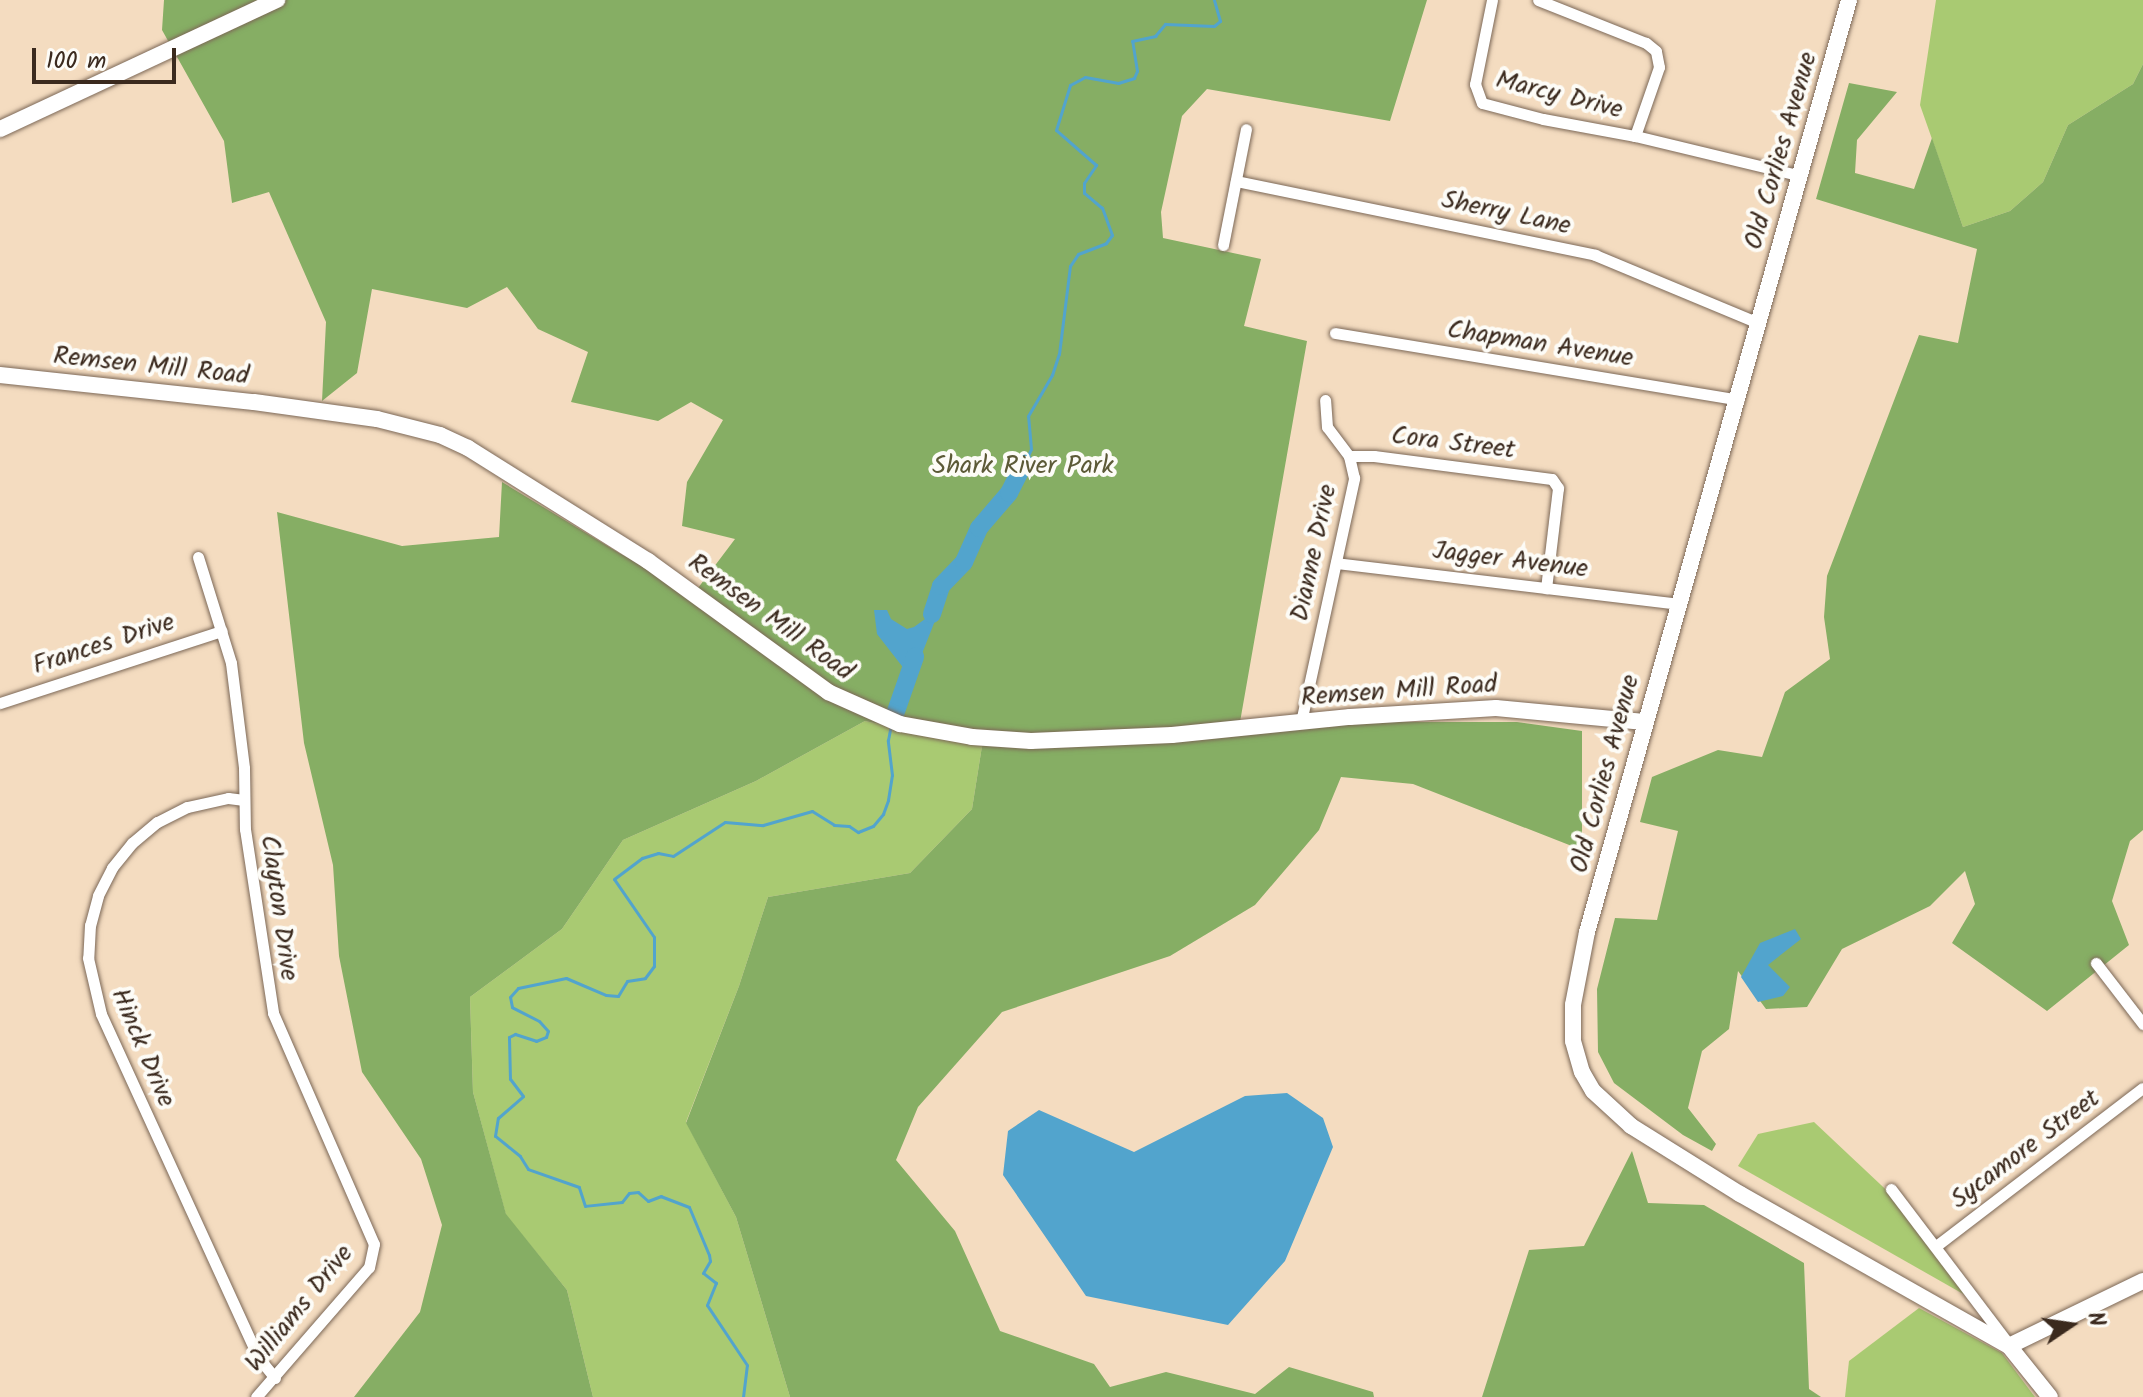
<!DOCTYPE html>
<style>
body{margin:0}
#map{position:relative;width:2143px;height:1397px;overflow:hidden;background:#f4dcc0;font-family:Kalam,sans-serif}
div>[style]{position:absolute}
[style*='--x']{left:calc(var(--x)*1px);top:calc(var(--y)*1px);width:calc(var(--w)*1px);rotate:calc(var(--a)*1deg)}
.green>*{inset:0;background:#a9ca72}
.forest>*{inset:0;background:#86ae64}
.water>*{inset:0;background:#52a4cd}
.stream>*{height:3px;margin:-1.5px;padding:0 1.5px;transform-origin:1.5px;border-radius:1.5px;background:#52a4cd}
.river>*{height:18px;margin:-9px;padding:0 9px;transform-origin:9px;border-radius:9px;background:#52a4cd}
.roads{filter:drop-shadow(0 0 2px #7c6857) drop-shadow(0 0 2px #7c6857)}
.street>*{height:11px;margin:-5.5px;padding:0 5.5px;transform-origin:5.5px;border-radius:5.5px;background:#fff}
.secondary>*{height:16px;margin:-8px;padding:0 8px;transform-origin:8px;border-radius:8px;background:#fff}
span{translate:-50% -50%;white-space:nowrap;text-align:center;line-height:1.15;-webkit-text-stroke:8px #fdfcf7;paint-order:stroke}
.street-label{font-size:26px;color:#3b2a1e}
.park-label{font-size:26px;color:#5c5a37}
.north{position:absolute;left:2031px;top:1285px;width:80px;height:80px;-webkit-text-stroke:6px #fdfcf7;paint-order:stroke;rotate:77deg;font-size:22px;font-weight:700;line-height:32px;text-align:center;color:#3b2a1e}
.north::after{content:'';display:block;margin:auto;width:28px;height:36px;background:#3b2a1e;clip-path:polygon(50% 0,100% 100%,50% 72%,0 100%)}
.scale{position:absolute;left:32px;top:48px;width:144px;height:36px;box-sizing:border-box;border:4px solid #3b2a1e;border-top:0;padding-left:10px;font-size:24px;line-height:28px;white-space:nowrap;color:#3b2a1e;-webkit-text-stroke:6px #fdfcf7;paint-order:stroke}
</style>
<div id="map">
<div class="green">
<i style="clip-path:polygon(1936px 0,2143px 0,2143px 64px,2133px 84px,2068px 125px,2043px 182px,2010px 211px,1963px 227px,1920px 105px)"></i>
<i style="clip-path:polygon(865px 721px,982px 746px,972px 809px,910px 873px,768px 897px,739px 986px,686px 1122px,736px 1217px,790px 1397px,593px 1397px,567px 1290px,506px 1215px,473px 1092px,470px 997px,562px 929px,623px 840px,756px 781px)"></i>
<i style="clip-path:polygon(1814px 1122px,1898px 1201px,1972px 1299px,1738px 1166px,1758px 1134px)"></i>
<i style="clip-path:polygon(1919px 1308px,2002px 1353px,2035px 1397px,1845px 1397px,1849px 1361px)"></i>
</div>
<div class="forest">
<i style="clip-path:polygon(164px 0,1427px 0,1390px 121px,1207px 89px,1182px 116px,1161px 212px,1163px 238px,1261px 259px,1244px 326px,1307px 341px,1240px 722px,1517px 722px,1582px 731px,1582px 850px,1413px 784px,1341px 777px,1319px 830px,1255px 905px,1170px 956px,1002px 1012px,918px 1107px,896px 1160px,955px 1231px,1000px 1331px,1094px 1364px,1110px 1387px,1166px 1372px,1255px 1394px,1289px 1367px,1373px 1392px,1374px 1397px,790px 1397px,736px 1217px,686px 1123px,739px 986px,768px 897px,910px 873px,972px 809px,982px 746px,865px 721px,756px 781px,623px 840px,562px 929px,470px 997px,473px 1092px,506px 1214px,567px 1290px,593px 1397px,354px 1397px,420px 1312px,442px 1225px,421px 1159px,362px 1072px,339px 956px,333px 865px,304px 743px,277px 512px,402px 546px,499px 537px,502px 482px,619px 553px,695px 592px,735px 539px,682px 526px,687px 482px,723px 420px,691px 402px,658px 421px,571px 402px,588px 352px,538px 329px,507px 287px,467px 308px,372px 289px,357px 373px,322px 401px,326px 322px,269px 192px,232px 203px,224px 141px,162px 30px)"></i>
<i style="clip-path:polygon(2143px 64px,2143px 830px,2130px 841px,2112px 901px,2129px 945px,2047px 1011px,1952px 943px,1975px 904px,1965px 871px,1930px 906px,1842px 949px,1807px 1007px,1766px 1009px,1738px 971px,1729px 1029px,1702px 1051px,1688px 1108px,1716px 1144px,1712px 1151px,1683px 1135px,1614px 1083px,1598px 1052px,1597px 989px,1615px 918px,1657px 920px,1678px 831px,1640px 822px,1652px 777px,1718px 750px,1762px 757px,1785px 692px,1830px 659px,1824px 617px,1827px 576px,1919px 335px,1958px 343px,1977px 249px,1816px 199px,1849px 83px,1897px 92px,1857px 140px,1855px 173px,1914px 189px,1932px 138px,1963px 227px,2010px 211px,2043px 182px,2068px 125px,2133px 84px)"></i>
<i style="clip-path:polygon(1632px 1151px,1648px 1203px,1704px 1205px,1804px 1263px,1809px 1389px,1821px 1397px,1482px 1397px,1529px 1250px,1584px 1246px)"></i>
</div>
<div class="water">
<i style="clip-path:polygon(937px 593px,944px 598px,912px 679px,906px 681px,905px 670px,877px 634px,874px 610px,887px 610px,891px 619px,907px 629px,914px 627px,925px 619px)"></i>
<i style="clip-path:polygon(1795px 929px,1801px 939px,1768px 965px,1790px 987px,1783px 996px,1758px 1002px,1741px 977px,1760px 943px)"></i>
<i style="clip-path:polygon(1287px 1093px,1323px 1118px,1333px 1147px,1285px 1261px,1228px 1325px,1086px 1296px,1003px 1175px,1008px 1131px,1039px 1110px,1134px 1152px,1245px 1096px)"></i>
</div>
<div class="stream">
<i style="--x:937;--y:593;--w:92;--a:-55.6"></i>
<i style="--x:989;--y:517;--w:35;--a:-49"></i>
<i style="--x:1012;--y:491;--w:46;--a:-65.7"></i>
<i style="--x:1031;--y:449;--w:33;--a:-95"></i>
<i style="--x:1028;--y:416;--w:48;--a:-59.7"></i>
<i style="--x:1052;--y:375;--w:22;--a:-72"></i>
<i style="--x:1059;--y:354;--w:89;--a:-82.9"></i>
<i style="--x:1070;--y:266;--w:14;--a:-56"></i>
<i style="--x:1078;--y:254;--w:30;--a:-21"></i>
<i style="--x:1106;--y:243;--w:10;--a:-53"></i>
<i style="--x:1112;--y:235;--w:29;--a:-110"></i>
<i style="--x:1102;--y:208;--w:23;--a:-140"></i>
<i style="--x:1084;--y:193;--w:10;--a:-90"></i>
<i style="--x:1084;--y:183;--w:22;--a:-56"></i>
<i style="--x:1096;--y:165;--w:53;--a:-138.8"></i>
<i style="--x:1056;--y:130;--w:47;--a:-72.7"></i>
<i style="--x:1070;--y:85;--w:17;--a:-28"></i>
<i style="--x:1085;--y:77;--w:34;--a:10"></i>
<i style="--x:1118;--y:83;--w:17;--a:-17"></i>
<i style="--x:1134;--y:78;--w:8;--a:-67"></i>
<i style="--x:1137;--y:71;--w:30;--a:-99"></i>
<i style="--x:1132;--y:41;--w:24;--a:-12"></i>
<i style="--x:1155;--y:36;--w:16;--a:-50"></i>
<i style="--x:1165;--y:24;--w:49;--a:2.3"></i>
<i style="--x:1214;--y:26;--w:8;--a:-40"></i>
<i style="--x:1220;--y:21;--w:22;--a:-106"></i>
<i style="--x:743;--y:1397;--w:32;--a:-83"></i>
<i style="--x:747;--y:1365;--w:72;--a:-123.7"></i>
<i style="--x:707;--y:1305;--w:24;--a:-68"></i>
<i style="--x:716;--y:1283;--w:16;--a:-142"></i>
<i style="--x:703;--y:1273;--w:14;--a:-60"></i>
<i style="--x:710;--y:1261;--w:6;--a:-99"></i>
<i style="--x:709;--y:1255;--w:52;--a:-112.6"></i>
<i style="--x:689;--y:1207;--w:30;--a:-159"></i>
<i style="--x:661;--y:1196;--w:14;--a:159"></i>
<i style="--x:648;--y:1201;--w:13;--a:-138"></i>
<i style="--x:638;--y:1192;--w:9;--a:174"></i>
<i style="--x:629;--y:1193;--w:11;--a:128"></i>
<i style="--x:622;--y:1202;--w:37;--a:174"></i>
<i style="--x:585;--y:1206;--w:20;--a:-108"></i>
<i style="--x:579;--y:1187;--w:54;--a:-160.6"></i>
<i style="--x:528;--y:1169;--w:15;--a:-122"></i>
<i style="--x:520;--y:1156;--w:32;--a:-141"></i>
<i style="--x:495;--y:1136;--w:18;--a:-81"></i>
<i style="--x:498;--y:1118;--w:33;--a:-41"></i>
<i style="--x:523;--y:1096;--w:21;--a:-127"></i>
<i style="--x:510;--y:1079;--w:42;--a:-91.4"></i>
<i style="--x:509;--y:1037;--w:7;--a:-27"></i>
<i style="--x:515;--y:1034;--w:22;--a:18"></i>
<i style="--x:536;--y:1041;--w:11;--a:-22"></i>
<i style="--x:546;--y:1037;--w:6;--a:-72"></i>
<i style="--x:548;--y:1031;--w:13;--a:-132"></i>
<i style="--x:539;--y:1021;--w:30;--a:-153"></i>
<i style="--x:512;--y:1007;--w:10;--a:-101"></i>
<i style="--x:510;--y:997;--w:12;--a:-48"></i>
<i style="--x:518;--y:988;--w:49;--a:-11.8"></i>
<i style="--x:566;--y:978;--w:43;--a:23"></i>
<i style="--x:606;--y:995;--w:12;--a:5"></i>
<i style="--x:618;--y:996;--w:17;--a:-59"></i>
<i style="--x:627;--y:981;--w:18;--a:-9"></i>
<i style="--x:645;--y:978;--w:15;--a:-53"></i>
<i style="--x:654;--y:966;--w:29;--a:-90"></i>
<i style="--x:654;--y:937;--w:70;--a:-124.6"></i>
<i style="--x:614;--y:879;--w:35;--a:-37"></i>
<i style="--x:642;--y:858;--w:17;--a:-17"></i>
<i style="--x:658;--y:853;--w:15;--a:11"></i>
<i style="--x:673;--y:856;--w:62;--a:-33.2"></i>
<i style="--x:725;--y:822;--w:38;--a:5"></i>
<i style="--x:763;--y:825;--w:51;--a:-15.9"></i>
<i style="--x:812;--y:811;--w:26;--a:32"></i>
<i style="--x:834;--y:825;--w:15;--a:4"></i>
<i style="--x:849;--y:826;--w:11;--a:34"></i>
<i style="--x:858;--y:832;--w:16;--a:-22"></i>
<i style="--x:873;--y:826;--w:16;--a:-50"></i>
<i style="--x:883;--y:814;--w:15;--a:-70"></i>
<i style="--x:888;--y:800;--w:25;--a:-81"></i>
<i style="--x:892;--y:775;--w:35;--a:-97"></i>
<i style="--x:888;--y:740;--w:15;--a:-79"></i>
</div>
<div class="river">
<i style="--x:932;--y:614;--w:29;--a:-72"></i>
<i style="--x:941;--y:586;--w:33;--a:-46"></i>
<i style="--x:964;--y:562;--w:37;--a:-66"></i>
<i style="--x:979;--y:528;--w:46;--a:-49.4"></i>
<i style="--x:1009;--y:493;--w:34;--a:-63"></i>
<i style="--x:894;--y:717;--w:64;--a:-70.7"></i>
</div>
<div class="roads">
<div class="street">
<i style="--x:1492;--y:0;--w:86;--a:101.4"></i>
<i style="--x:1475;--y:84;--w:20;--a:70"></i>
<i style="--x:1482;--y:103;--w:63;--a:14.7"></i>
<i style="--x:1543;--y:119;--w:94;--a:10.5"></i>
<i style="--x:1635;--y:136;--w:73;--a:-70.8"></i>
<i style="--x:1659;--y:67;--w:16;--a:-101"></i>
<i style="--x:1656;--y:51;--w:13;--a:-141"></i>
<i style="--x:1646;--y:43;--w:116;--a:-158.3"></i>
<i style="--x:1635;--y:136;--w:168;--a:13.5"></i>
<i style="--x:1236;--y:181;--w:367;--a:11.6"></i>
<i style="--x:1595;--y:255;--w:177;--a:22.6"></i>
<i style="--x:1223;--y:245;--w:118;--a:-78.8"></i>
<i style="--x:1335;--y:333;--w:409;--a:9.4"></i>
<i style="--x:1349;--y:456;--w:25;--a:0"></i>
<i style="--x:1374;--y:456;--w:179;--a:7.4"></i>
<i style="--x:1552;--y:479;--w:11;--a:56"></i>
<i style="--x:1558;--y:488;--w:101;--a:96.8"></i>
<i style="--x:198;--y:557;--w:111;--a:72.7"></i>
<i style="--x:231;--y:663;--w:106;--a:82.9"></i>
<i style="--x:244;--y:768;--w:61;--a:89.1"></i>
<i style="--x:245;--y:829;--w:186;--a:81.3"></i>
<i style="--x:273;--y:1013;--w:252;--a:66.4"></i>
<i style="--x:374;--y:1244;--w:24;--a:102"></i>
<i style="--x:369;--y:1267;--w:172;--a:131"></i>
<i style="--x:1336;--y:563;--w:345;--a:6.8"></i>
<i style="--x:0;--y:703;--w:233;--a:-18"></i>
<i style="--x:1301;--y:722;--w:250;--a:-77.7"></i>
<i style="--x:1354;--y:478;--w:23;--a:-103"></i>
<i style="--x:1349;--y:456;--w:36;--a:-127"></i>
<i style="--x:1327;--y:427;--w:27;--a:-94"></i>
<i style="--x:244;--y:800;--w:16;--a:-173"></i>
<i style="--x:228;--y:798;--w:42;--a:167.6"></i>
<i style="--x:187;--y:807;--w:34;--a:153"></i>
<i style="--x:157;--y:822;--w:33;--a:140"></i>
<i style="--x:132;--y:843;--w:32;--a:129"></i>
<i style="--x:112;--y:868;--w:31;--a:117"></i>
<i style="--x:98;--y:896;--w:30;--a:105"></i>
<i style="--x:90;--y:925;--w:33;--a:93"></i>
<i style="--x:88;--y:958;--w:57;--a:76.9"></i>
<i style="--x:101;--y:1014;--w:377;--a:65.4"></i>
<i style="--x:258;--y:1357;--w:27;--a:51"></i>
<i style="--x:2096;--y:963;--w:77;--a:52.4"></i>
<i style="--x:1891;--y:1189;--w:192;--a:52.8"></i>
<i style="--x:1936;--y:1246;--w:260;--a:-37.4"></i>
</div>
<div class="secondary">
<i style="--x:1849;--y:0;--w:968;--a:105.7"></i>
<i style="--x:1587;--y:932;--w:74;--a:100.9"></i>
<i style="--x:1573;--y:1005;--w:36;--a:90"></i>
<i style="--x:1573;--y:1041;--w:32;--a:74"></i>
<i style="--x:1582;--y:1072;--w:22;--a:60"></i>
<i style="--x:1593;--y:1091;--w:52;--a:42.6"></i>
<i style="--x:1631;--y:1126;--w:128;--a:32"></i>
<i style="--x:1740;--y:1194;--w:309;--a:29.5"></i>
<i style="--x:2009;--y:1346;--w:65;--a:51.2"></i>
<i style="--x:0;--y:129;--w:306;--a:-25"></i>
<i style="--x:0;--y:375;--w:255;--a:6.1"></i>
<i style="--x:254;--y:402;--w:124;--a:7.9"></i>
<i style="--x:377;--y:419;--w:65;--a:14.3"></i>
<i style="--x:440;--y:435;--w:31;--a:25"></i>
<i style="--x:468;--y:448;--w:213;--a:32.1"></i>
<i style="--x:648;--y:561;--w:223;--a:36"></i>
<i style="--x:828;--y:692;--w:79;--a:24"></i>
<i style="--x:900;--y:724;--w:73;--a:10.2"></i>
<i style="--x:972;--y:737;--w:59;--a:3.9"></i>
<i style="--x:1031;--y:741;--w:141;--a:-2.4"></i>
<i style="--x:1172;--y:735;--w:179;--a:-5.8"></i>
<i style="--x:1350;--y:717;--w:146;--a:-3.5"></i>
<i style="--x:1496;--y:708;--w:149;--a:5.4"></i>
<i style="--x:2009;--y:1346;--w:149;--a:-25.9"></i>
</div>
</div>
<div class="street-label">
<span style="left:1559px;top:96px;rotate:14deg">Marcy Drive</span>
<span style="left:1782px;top:151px;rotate:-74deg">Old Corlies Avenue</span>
<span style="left:1506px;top:214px;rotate:12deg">Sherry Lane</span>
<span style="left:1540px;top:345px;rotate:9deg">Chapman Avenue</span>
<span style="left:151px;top:367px;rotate:6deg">Remsen Mill Road</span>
<span style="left:1453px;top:444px;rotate:7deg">Cora Street</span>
<span style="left:1315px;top:553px;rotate:-78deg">Dianne Drive</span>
<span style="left:1510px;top:561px;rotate:7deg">Jagger Avenue</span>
<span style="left:770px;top:618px;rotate:36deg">Remsen Mill Road</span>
<span style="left:104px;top:645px;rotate:-18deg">Frances Drive</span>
<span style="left:1399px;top:692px;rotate:-4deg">Remsen Mill Road</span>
<span style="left:1606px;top:774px;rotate:-75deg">Old Corlies Avenue</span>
<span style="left:278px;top:908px;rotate:82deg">Clayton Drive</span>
<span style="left:142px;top:1048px;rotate:67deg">Hinck Drive</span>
<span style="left:2026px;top:1150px;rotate:-37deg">Sycamore Street</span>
<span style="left:300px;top:1309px;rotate:-51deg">Williams Drive</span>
</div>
<div class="park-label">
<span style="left:1023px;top:467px">Shark River Park</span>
</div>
<div class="north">N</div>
<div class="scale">100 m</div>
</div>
